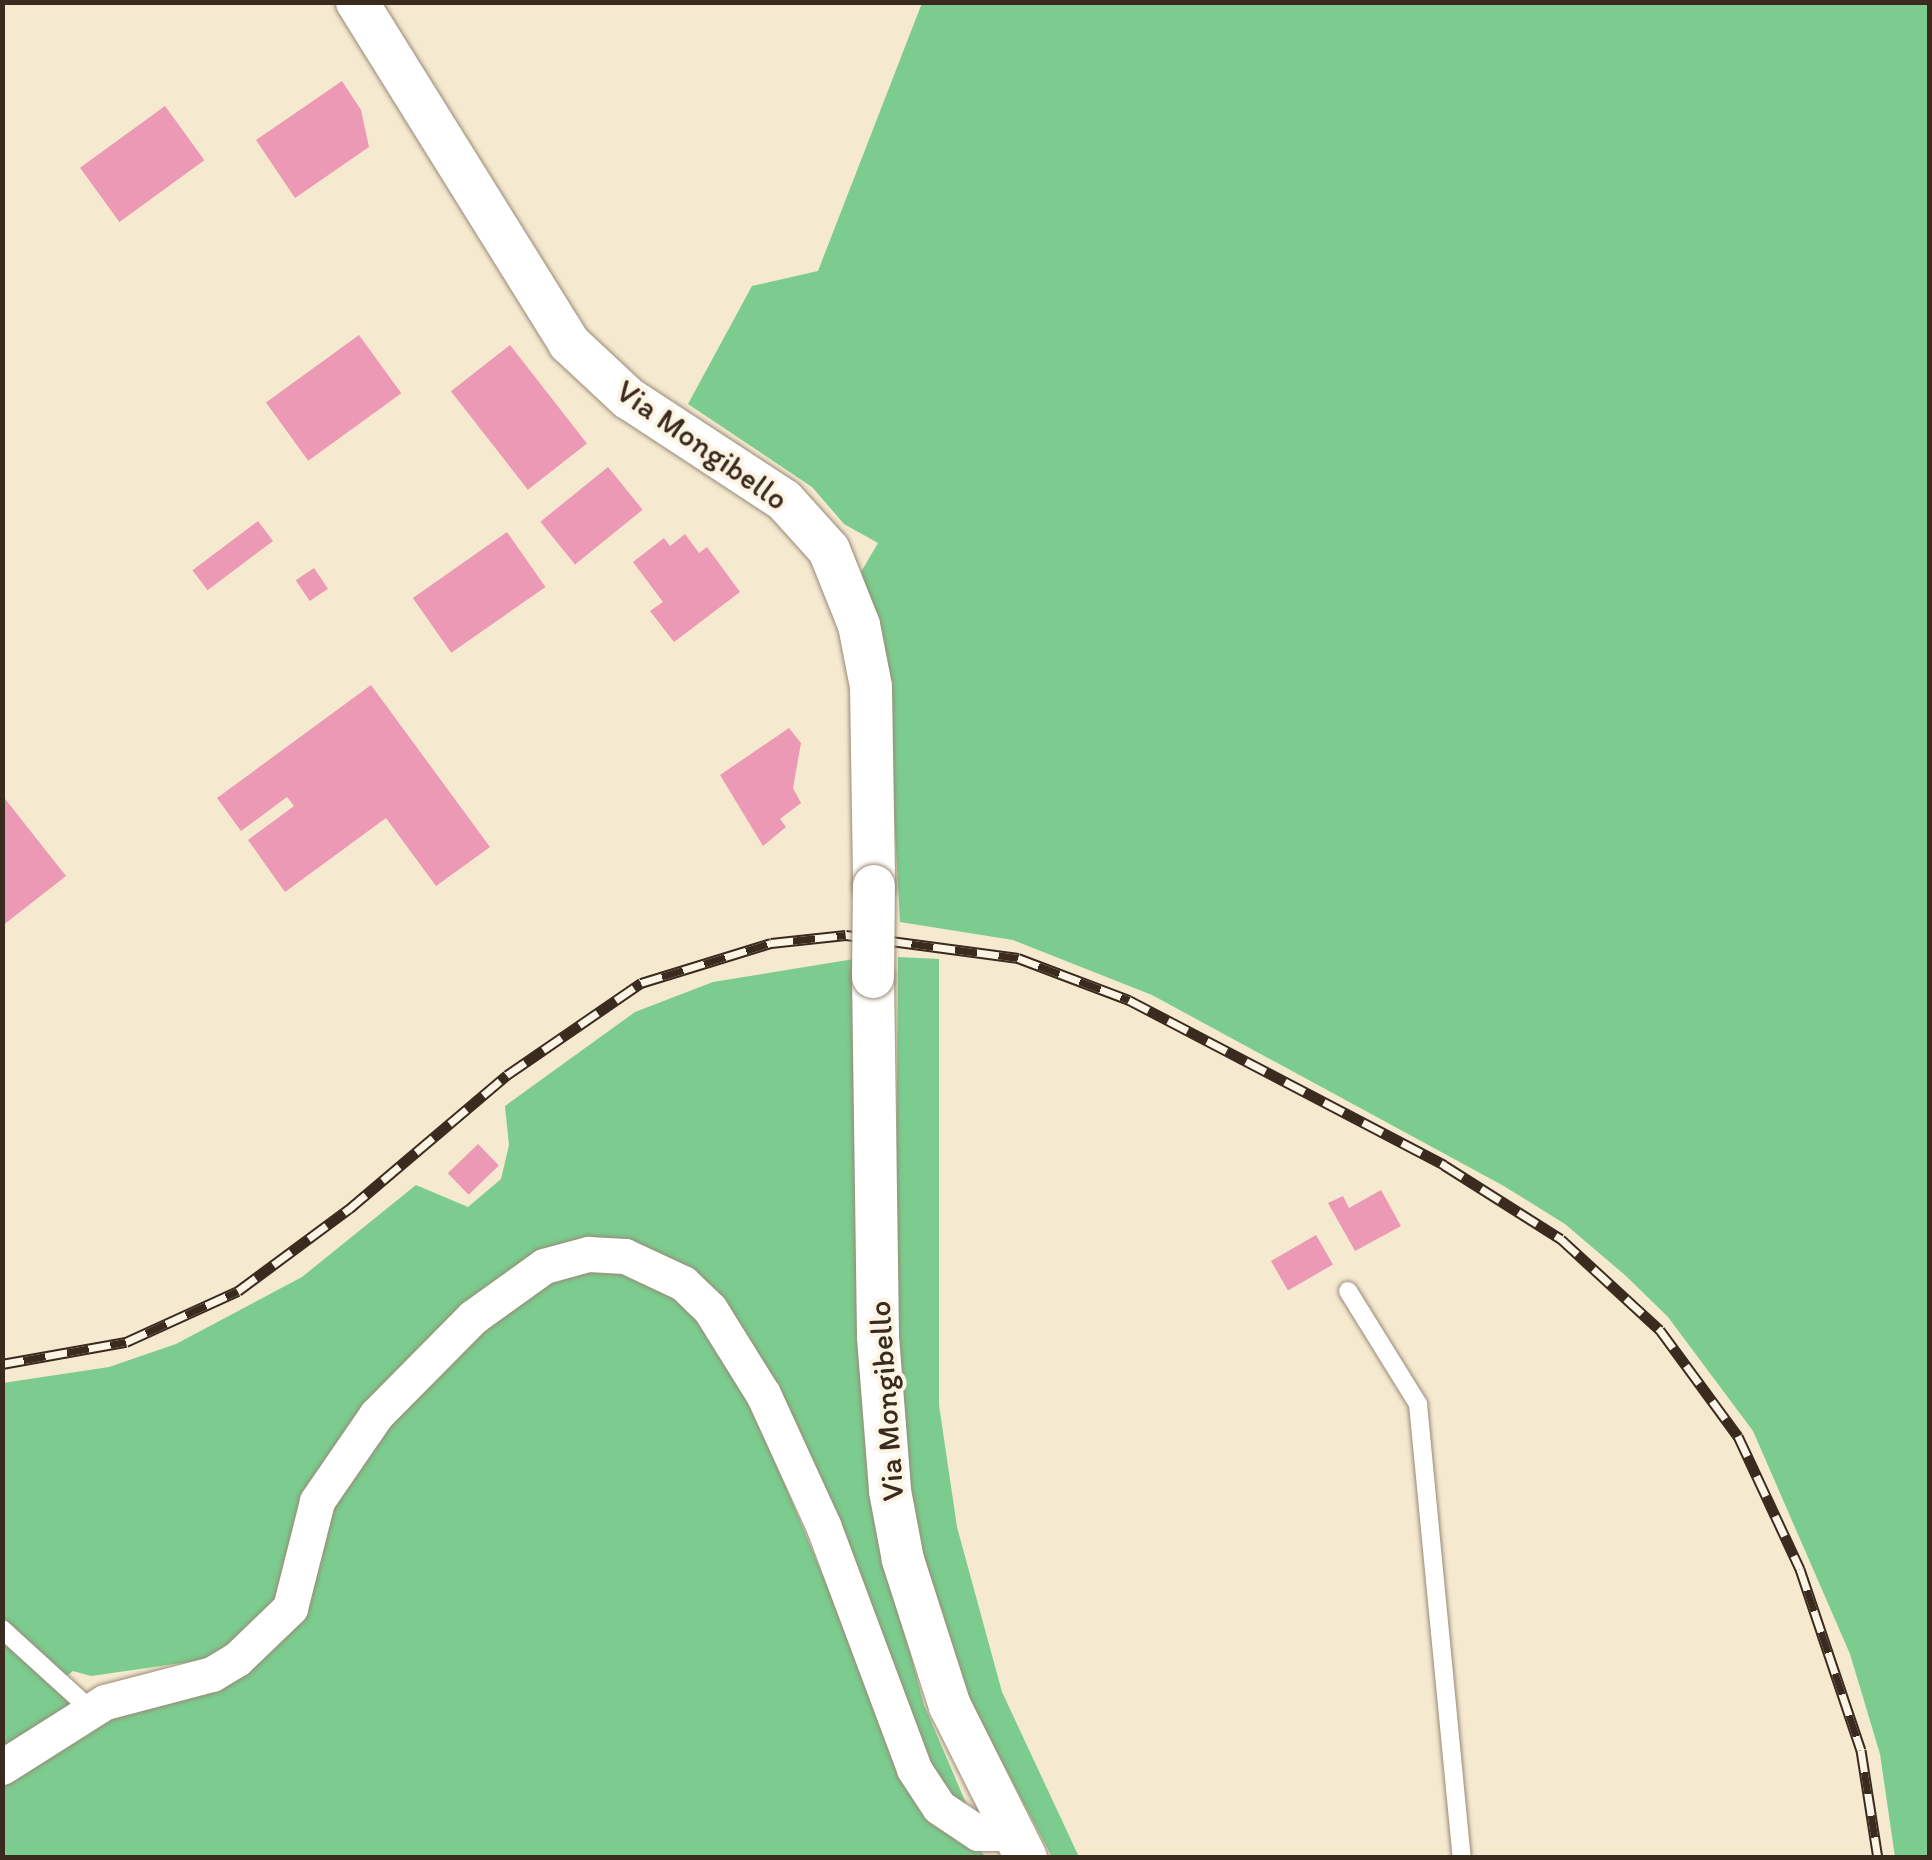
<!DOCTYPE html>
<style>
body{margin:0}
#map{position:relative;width:1932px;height:1860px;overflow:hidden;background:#f5e9d0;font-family:Itim,sans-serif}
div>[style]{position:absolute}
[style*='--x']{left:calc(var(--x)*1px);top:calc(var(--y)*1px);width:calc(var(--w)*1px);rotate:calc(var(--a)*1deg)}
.green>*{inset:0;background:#7bcc8e}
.building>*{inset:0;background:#ec99b6;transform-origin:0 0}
.roads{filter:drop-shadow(0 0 2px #988a77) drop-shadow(0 0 2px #988a77)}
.service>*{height:18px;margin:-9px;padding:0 9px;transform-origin:9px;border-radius:9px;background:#fff}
.minor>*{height:35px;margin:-17.5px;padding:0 17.5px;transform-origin:17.5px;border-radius:17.5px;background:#fff}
.tertiary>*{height:42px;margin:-21px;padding:0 21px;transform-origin:21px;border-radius:21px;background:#fff}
.rail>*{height:11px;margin-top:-5.5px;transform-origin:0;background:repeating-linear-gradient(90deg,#fcf5e5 0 22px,#3b2a1e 0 44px);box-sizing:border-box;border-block:2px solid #3b2a1e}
.bridges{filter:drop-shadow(0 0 2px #988a77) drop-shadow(0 0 2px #988a77)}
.tertiary-bridge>*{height:42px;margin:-21px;padding:0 21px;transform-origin:21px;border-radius:21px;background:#fff}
span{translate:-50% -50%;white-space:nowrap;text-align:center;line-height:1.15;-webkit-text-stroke:8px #fcf5e5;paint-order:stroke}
.street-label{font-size:32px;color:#3b2a1e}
.frame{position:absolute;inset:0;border:5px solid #3b2a1e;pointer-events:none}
</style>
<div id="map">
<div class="green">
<i style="clip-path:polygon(922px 3px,1929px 3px,1929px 1857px,1895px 1857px,1880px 1754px,1850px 1654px,1753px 1431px,1668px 1317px,1626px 1276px,1565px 1224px,1502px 1185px,1152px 995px,1013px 940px,900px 922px,887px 682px,861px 572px,878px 543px,844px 524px,812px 487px,688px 404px,752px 286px,818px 271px)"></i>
<i style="clip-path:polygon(898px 957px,939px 959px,939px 1405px,957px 1527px,1002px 1692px,1079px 1857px,1052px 1857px,962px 1686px,937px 1627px,907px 1491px,895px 1340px)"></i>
<i style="clip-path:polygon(854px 959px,872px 1507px,924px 1705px,968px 1808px,948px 1802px,716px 1294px,584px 1245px,370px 1401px,280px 1602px,217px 1658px,91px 1676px,73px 1671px,53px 1687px,73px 1706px,3px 1751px,3px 1383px,109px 1367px,176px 1344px,302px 1277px,416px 1185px,468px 1207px,501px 1179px,509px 1145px,505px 1106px,635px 1012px,713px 982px)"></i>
<i style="clip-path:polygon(604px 1264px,697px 1308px,737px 1369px,903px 1769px,986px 1857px,3px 1857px,2px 1783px,105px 1712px,229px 1680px,326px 1524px,346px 1472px,495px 1308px,551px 1273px)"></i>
</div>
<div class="building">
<i style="clip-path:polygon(342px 81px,361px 110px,369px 147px,295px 198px,256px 140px)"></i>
<i style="left:165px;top:106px;width:67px;height:105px;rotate:54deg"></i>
<i style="left:359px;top:335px;width:72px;height:115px;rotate:54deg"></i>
<i style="left:510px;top:345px;width:125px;height:75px;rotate:52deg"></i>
<i style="left:608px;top:467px;width:55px;height:87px;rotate:51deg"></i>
<i style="left:258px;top:521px;width:25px;height:82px;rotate:53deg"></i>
<i style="left:507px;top:532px;width:67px;height:115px;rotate:55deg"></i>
<i style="clip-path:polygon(685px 534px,699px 553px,707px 547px,740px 592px,674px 642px,650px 611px,663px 602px,633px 562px,664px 538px,670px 546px)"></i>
<i style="left:314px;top:568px;width:25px;height:22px;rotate:56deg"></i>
<i style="clip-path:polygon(371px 685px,490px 847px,436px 886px,386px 818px,285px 892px,248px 840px,294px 806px,287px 797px,241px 831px,217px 798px)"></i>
<i style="clip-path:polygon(789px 728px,801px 743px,793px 788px,801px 803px,780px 819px,786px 827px,763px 846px,720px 775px)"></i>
<i style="clip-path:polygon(2px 795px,66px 876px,2px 926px)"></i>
<i style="left:478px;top:1144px;width:30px;height:42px;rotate:46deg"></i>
<i style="clip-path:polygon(1381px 1190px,1401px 1226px,1355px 1251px,1328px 1203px,1343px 1196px,1349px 1208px)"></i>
<i style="left:1316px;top:1235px;width:34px;height:52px;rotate:60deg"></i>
</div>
<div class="roads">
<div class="service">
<i style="--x:1348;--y:1291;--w:133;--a:58.2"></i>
<i style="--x:1418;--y:1404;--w:456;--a:84.5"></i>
<i style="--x:2;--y:1629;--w:122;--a:42.3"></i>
</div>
<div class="minor">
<i style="--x:2;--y:1767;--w:122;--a:-32.3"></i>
<i style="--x:105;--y:1702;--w:111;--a:-14.7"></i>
<i style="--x:212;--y:1674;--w:29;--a:-31"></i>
<i style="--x:237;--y:1659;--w:74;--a:-43.9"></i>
<i style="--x:290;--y:1608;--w:110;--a:-75.8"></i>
<i style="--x:317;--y:1501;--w:104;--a:-55.5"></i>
<i style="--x:376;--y:1415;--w:138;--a:-45.3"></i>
<i style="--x:473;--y:1317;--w:87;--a:-35.7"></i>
<i style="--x:544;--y:1266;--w:46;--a:-15.3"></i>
<i style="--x:588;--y:1254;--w:37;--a:3"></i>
<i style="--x:625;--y:1256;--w:64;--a:25"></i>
<i style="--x:683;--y:1283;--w:37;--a:44"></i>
<i style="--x:710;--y:1309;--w:100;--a:58.1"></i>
<i style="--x:763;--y:1394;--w:144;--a:65.4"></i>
<i style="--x:823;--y:1525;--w:260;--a:69.5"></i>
<i style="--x:914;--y:1769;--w:45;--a:56.7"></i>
<i style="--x:939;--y:1807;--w:47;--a:33.7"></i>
<i style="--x:978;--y:1833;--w:36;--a:0"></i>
</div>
<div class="tertiary">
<i style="--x:357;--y:2;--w:402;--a:58.1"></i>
<i style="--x:569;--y:343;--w:81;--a:43"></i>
<i style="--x:628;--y:398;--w:186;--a:33.2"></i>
<i style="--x:784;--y:500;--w:67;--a:48"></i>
<i style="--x:829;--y:550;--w:81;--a:68.2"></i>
<i style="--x:859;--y:625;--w:63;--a:79"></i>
<i style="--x:871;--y:687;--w:199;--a:89.1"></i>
<i style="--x:873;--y:977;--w:360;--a:89.2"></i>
<i style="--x:878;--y:1337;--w:154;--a:85.5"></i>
<i style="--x:890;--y:1491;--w:70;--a:79.3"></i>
<i style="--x:903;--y:1560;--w:153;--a:72.2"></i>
<i style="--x:950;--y:1706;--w:170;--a:63.4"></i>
</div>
</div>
<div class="rail">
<i style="--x:2;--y:1364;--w:126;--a:-10.1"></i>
<i style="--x:126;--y:1342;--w:123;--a:-24.5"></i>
<i style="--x:238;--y:1291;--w:138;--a:-36.5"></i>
<i style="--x:349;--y:1209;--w:207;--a:-40.3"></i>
<i style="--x:507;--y:1075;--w:163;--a:-34.5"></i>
<i style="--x:641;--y:983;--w:136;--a:-17.1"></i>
<i style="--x:771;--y:943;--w:75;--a:-6.1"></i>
<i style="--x:846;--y:935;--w:174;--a:7.6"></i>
<i style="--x:1018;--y:958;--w:119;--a:20.7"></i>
<i style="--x:1129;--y:1000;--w:356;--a:27.6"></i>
<i style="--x:1444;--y:1165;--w:138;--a:32.3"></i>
<i style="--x:1561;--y:1239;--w:134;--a:42.6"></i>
<i style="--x:1660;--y:1330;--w:132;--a:53.7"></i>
<i style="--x:1738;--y:1436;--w:147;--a:65"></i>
<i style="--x:1800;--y:1569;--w:191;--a:71.4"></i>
<i style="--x:1861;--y:1750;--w:109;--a:81.1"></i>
</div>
<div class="bridges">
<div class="tertiary-bridge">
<i style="--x:873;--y:977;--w:91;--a:-89.4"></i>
</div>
</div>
<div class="street-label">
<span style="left:702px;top:445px;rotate:35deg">Via Mongibello</span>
<span style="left:886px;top:1401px;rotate:-94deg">Via Mongibello</span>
</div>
<div class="frame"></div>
</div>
